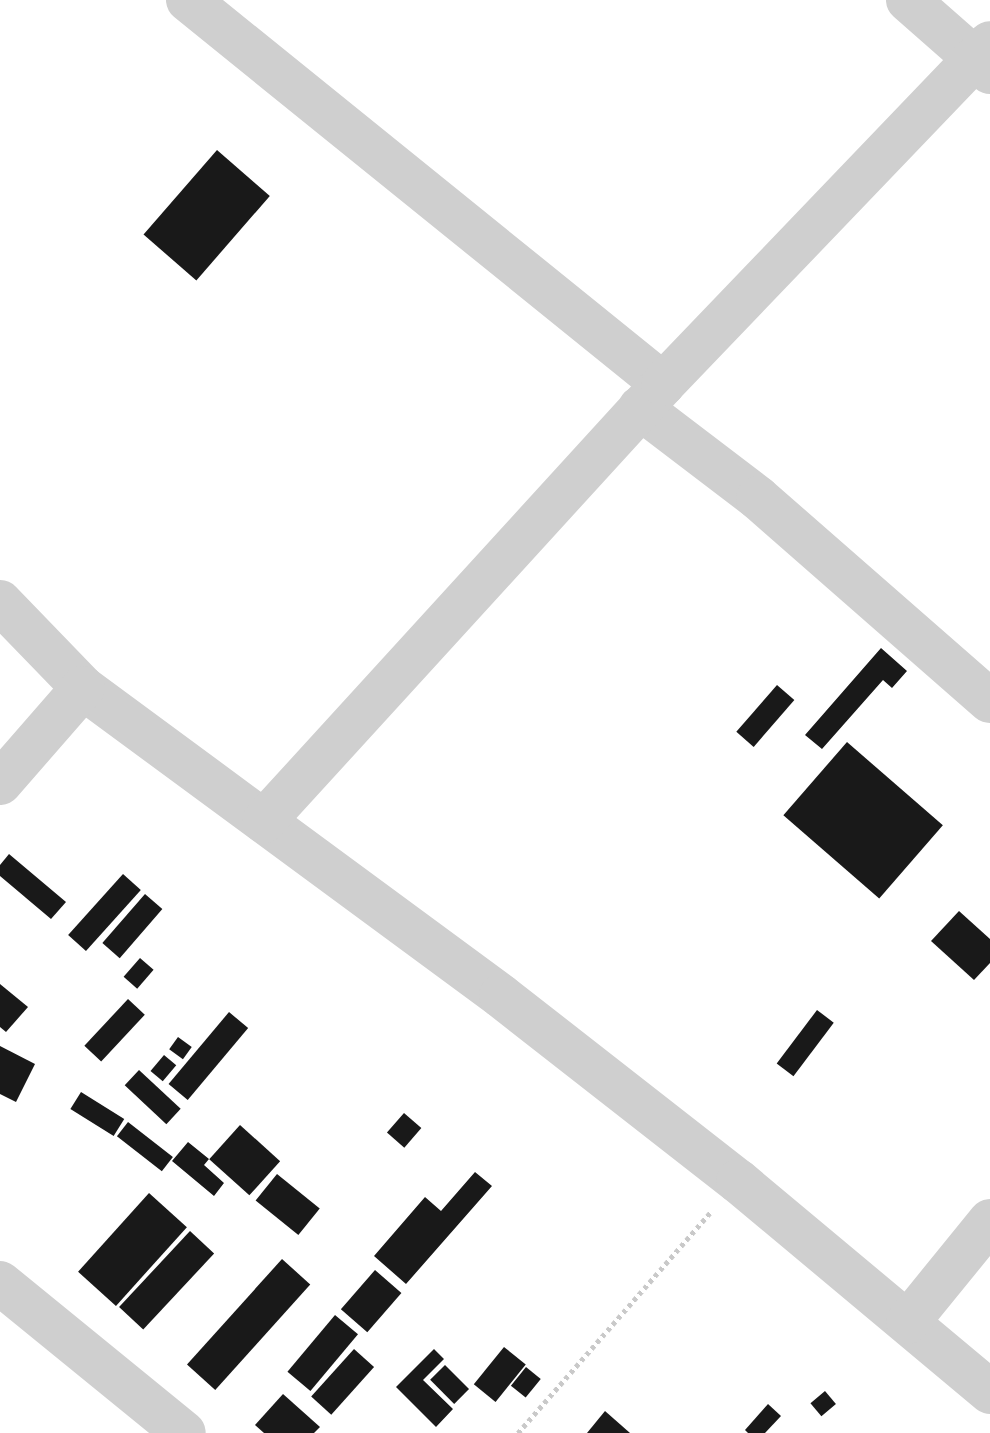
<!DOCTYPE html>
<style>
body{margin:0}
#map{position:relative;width:990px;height:1433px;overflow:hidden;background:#fff;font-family:Inter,sans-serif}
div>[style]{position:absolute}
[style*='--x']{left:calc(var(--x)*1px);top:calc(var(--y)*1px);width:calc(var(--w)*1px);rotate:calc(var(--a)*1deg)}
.building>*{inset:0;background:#191919;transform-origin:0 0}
.path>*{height:5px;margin-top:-2.5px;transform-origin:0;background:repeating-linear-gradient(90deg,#c9c9c9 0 4px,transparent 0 8px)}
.minor>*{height:44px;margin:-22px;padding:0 22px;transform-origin:22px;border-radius:22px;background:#cfcfcf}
span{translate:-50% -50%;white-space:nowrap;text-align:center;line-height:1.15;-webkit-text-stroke:8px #fff;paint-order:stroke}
</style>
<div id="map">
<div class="building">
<i style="left:217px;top:150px;width:70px;height:112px;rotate:41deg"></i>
<i style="clip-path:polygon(881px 648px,907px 671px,892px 688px,883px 680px,822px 749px,805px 735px)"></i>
<i style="left:777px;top:685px;width:23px;height:62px;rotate:41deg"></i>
<i style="left:847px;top:742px;width:127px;height:97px;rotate:41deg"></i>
<i style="clip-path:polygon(9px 854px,66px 902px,51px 919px,0 876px,0 865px)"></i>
<i style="left:123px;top:874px;width:24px;height:82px;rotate:42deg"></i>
<i style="left:145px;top:894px;width:23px;height:65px;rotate:41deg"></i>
<i style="clip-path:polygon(959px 911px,990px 939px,990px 963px,974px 980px,931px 941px)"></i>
<i style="left:140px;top:958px;width:18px;height:25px;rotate:41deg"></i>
<i style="clip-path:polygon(0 984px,28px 1007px,6px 1032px,0 1027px)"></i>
<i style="left:128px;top:999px;width:23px;height:64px;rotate:43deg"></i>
<i style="left:817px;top:1010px;width:21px;height:67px;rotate:37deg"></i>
<i style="left:229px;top:1012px;width:25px;height:94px;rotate:40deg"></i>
<i style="left:178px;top:1037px;width:17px;height:15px;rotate:36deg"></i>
<i style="clip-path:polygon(0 1046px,35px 1064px,16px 1102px,0 1094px)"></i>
<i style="left:164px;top:1055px;width:16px;height:21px;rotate:40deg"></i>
<i style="left:139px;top:1070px;width:57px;height:21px;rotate:43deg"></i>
<i style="left:81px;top:1092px;width:51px;height:20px;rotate:32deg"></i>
<i style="left:404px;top:1113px;width:23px;height:26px;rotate:41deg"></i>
<i style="left:128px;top:1122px;width:57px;height:18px;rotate:38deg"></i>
<i style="left:240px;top:1125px;width:54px;height:46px;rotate:42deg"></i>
<i style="clip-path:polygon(188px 1142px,209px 1159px,204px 1165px,224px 1183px,214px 1196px,172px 1161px)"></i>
<i style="clip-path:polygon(475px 1172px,492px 1186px,406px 1284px,374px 1256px,425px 1197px,441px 1211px)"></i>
<i style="left:277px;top:1174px;width:55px;height:34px;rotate:39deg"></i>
<i style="left:149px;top:1193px;width:51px;height:106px;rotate:42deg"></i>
<i style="left:190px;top:1231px;width:33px;height:104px;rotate:43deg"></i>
<i style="left:282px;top:1259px;width:38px;height:142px;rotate:42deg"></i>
<i style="left:375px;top:1270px;width:35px;height:52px;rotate:41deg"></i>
<i style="left:335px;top:1315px;width:30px;height:74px;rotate:40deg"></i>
<i style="left:504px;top:1347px;width:28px;height:48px;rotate:39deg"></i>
<i style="left:354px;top:1349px;width:27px;height:64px;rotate:42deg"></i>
<i style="clip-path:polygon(434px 1349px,444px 1359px,423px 1380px,453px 1409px,436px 1427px,396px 1387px)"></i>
<i style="left:445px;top:1365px;width:34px;height:21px;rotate:45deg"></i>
<i style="left:526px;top:1367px;width:19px;height:24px;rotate:39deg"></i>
<i style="left:825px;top:1391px;width:17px;height:19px;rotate:50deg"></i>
<i style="clip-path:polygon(283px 1394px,320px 1427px,314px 1433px,264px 1433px,255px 1425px)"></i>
<i style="clip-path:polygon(768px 1404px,781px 1416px,765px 1433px,748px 1433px,745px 1430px)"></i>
<i style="clip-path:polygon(605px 1411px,630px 1433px,587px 1433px)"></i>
</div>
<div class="path">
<i style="--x:518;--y:1433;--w:295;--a:-48.9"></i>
</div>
<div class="minor">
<i style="--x:188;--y:0;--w:611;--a:38.95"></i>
<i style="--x:908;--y:0;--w:109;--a:41.3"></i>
<i style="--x:640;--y:408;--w:148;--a:37.3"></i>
<i style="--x:758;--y:498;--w:308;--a:41.2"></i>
<i style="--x:0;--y:602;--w:120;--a:46"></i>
<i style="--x:83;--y:688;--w:519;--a:36.38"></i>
<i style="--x:501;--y:996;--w:301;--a:38"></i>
<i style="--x:738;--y:1181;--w:329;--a:39.9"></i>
<i style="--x:0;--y:783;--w:126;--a:-48.9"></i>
<i style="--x:264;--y:821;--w:592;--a:-47.6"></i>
<i style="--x:663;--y:384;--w:472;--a:-46.2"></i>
<i style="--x:0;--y:1283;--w:237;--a:39.2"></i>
<i style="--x:908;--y:1322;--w:130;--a:-50.9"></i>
</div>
</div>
